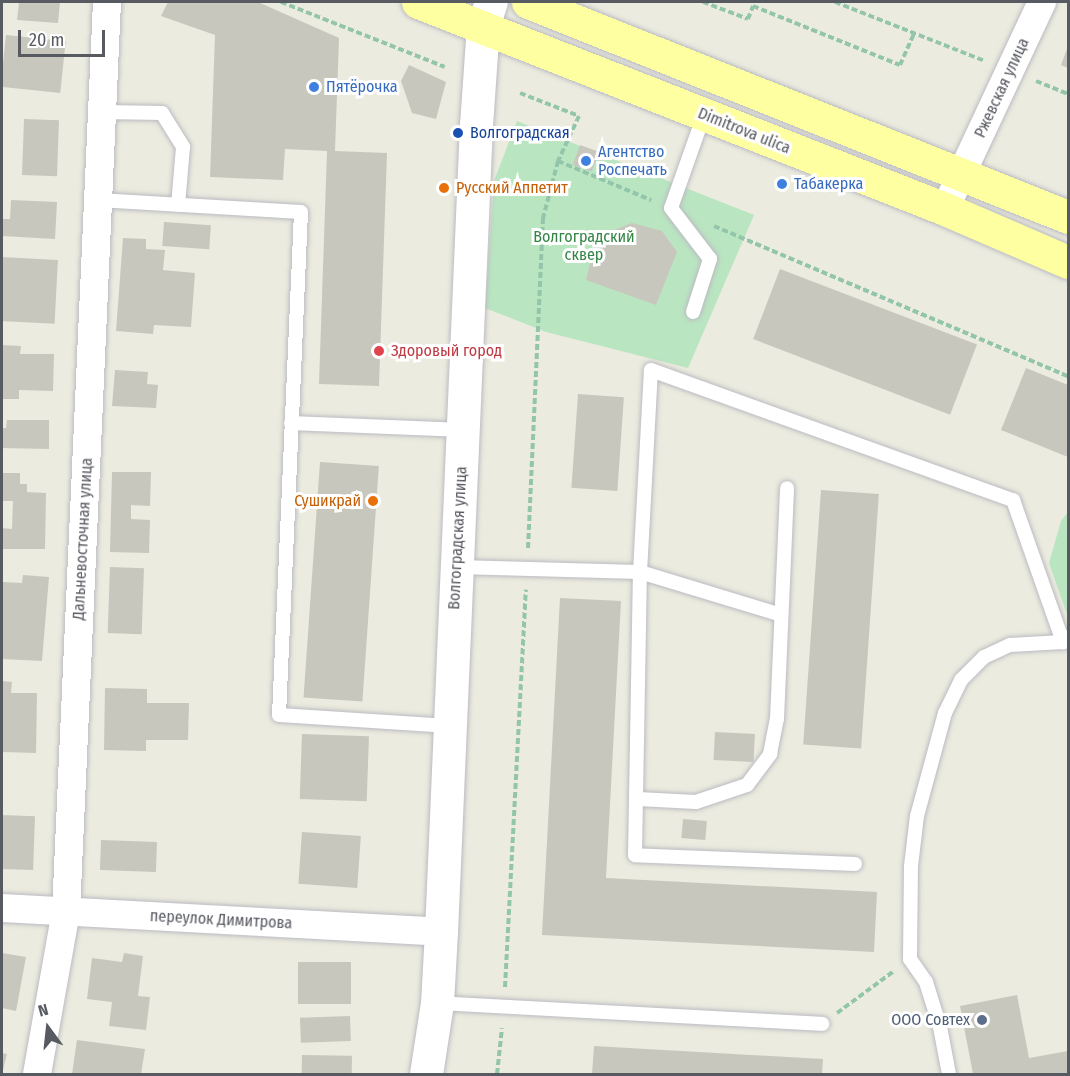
<!DOCTYPE html>
<meta charset="utf-8">
<style>
body{margin:0}
#map{position:relative;width:1070px;height:1076px;overflow:hidden;background:#ecebdf;font-family:"Fira Sans Condensed",sans-serif}
div>[style]{position:absolute}
[style*='--x']{left:calc(var(--x)*1px);top:calc(var(--y)*1px);width:calc(var(--w)*1px);rotate:calc(var(--a)*1deg)}
.green>*{inset:0;background:#bae5c1}
.building>*{inset:0;background:#c8c7be;transform-origin:0 0}
.path>*{height:4px;margin-top:-2px;transform-origin:0;background:repeating-linear-gradient(90deg,#93c5aa 0 6px,transparent 0 9px)}
.roads{filter:drop-shadow(0 0 2px #babbc2) drop-shadow(0 0 2px #babbc2)}
.service>*{height:14px;margin:-7px;padding:0 7px;transform-origin:7px;border-radius:7px;background:#fff}
.minor>*{height:28px;margin:-14px;padding:0 14px;transform-origin:14px;border-radius:14px;background:#fff}
.secondary>*{height:33px;margin:-16.5px;padding:0 16.5px;transform-origin:16.5px;border-radius:16.5px;background:#fff}
.primary>*{height:33px;margin:-16.5px;padding:0 16.5px;transform-origin:16.5px;border-radius:16.5px;background:#feffa1}
.dots>*{width:16px;height:16px;translate:-50% -50%;box-sizing:border-box;border:3px solid #fff;border-radius:50%}
span{translate:-50% -50%;white-space:nowrap;text-align:center;line-height:1.15;-webkit-text-stroke:6px #fff;paint-order:stroke}
.shop-label{font-size:16px;color:#366cbe}
.left{translate:0 -50%;text-align:left}
.street-label{font-size:16px;color:#585a61}
.transit-label{font-size:16px;color:#164399}
.food-label{font-size:16px;color:#c56008}
.right{translate:-100% -50%;text-align:right}
.park-label{font-size:16px;color:#338545}
.health-label{font-size:16px;color:#be3a42}
.service-label{font-size:16px;color:#4e5e75}
.frame{position:absolute;inset:0;border:3px solid #585a61;pointer-events:none}
.north{position:absolute;left:18px;top:998px;width:60px;height:60px;-webkit-text-stroke:4px #fff;paint-order:stroke;rotate:345deg;font-size:16px;font-weight:700;line-height:24px;text-align:center;color:#585a61}
.north::after{content:'';display:block;margin:auto;width:21px;height:27px;background:#585a61;clip-path:polygon(50% 0,100% 100%,50% 72%,0 100%)}
.scale{position:absolute;left:18px;top:30px;width:87px;height:27px;box-sizing:border-box;border:3px solid #585a61;border-top:0;padding-left:8px;font-size:18px;line-height:21px;white-space:nowrap;color:#585a61;-webkit-text-stroke:4px #fff;paint-order:stroke}
</style>
<div id="map">
<div class="green">
<i style="clip-path:polygon(517px 121px,754px 215px,688px 368px,546px 332px,485px 308px,494px 181px)"></i>
<i style="clip-path:polygon(1068px 512px,1068px 617px,1049px 563px,1061px 521px)"></i>
</div>
<div class="building">
<i style="clip-path:polygon(19px 2px,60px 2px,58px 23px,17px 20px)"></i>
<i style="clip-path:polygon(168px 2px,258px 2px,339px 38px,335px 151px,387px 153px,379px 386px,319px 384px,327px 151px,285px 149px,283px 180px,210px 177px,215px 35px,161px 16px)"></i>
<i style="left:6px;top:35px;width:60px;height:52px;rotate:6deg"></i>
<i style="clip-path:polygon(1068px 46px,1068px 68px,1061px 65px)"></i>
<i style="clip-path:polygon(409px 65px,446px 82px,436px 119px,412px 113px,401px 81px)"></i>
<i style="left:24px;top:119px;width:35px;height:56px;rotate:2deg"></i>
<i style="left:580px;top:145px;width:20px;height:21px;rotate:20deg"></i>
<i style="clip-path:polygon(11px 200px,57px 202px,55px 239px,2px 236px,2px 219px,10px 219px)"></i>
<i style="left:164px;top:222px;width:47px;height:24px;rotate:4deg"></i>
<i style="clip-path:polygon(632px 223px,662px 231px,677px 252px,656px 305px,586px 280px,595px 242px,604px 234px)"></i>
<i style="clip-path:polygon(123px 238px,146px 239px,146px 249px,165px 250px,163px 270px,195px 273px,191px 327px,154px 325px,153px 334px,116px 331px)"></i>
<i style="left:2px;top:257px;width:56px;height:64px;rotate:3deg"></i>
<i style="left:780px;top:269px;width:211px;height:75px;rotate:21deg"></i>
<i style="clip-path:polygon(2px 345px,21px 346px,20px 354px,54px 354px,53px 391px,19px 390px,19px 399px,2px 399px)"></i>
<i style="clip-path:polygon(1026px 368px,1068px 385px,1068px 457px,1001px 430px)"></i>
<i style="clip-path:polygon(115px 370px,148px 372px,147px 384px,158px 385px,156px 408px,112px 406px)"></i>
<i style="left:578px;top:394px;width:46px;height:94px;rotate:4deg"></i>
<i style="clip-path:polygon(7px 420px,49px 420px,49px 449px,2px 448px,2px 428px,6px 428px)"></i>
<i style="left:320px;top:462px;width:59px;height:236px;rotate:4deg"></i>
<i style="clip-path:polygon(112px 472px,151px 472px,150px 506px,131px 505px,131px 519px,150px 520px,149px 553px,110px 552px)"></i>
<i style="clip-path:polygon(2px 473px,20px 473px,20px 484px,27px 484px,27px 492px,46px 493px,45px 549px,2px 549px,2px 528px,12px 529px,13px 501px,2px 501px)"></i>
<i style="left:821px;top:490px;width:58px;height:255px;rotate:4deg"></i>
<i style="left:110px;top:567px;width:34px;height:66px;rotate:2deg"></i>
<i style="clip-path:polygon(23px 575px,49px 577px,42px 661px,2px 659px,2px 582px,22px 583px)"></i>
<i style="clip-path:polygon(560px 598px,621px 601px,606px 878px,877px 892px,874px 952px,542px 935px)"></i>
<i style="clip-path:polygon(2px 681px,12px 682px,11px 693px,37px 693px,36px 753px,2px 752px)"></i>
<i style="clip-path:polygon(105px 688px,147px 689px,147px 703px,189px 703px,188px 740px,146px 740px,146px 751px,104px 750px)"></i>
<i style="left:715px;top:732px;width:40px;height:28px;rotate:3deg"></i>
<i style="left:302px;top:734px;width:67px;height:65px;rotate:2deg"></i>
<i style="left:2px;top:815px;width:33px;height:54px;rotate:2deg"></i>
<i style="left:683px;top:819px;width:24px;height:19px;rotate:5deg"></i>
<i style="left:302px;top:832px;width:59px;height:52px;rotate:4deg"></i>
<i style="left:101px;top:840px;width:56px;height:30px;rotate:2deg"></i>
<i style="clip-path:polygon(2px 953px,26px 957px,16px 1011px,2px 1008px)"></i>
<i style="clip-path:polygon(124px 953px,143px 956px,138px 996px,150px 997px,146px 1030px,109px 1026px,112px 1002px,87px 999px,92px 958px,122px 962px)"></i>
<i style="left:298px;top:962px;width:53px;height:42px"></i>
<i style="clip-path:polygon(1017px 995px,1029px 1058px,1068px 1051px,1068px 1074px,973px 1074px,960px 1006px)"></i>
<i style="left:350px;top:1016px;width:25px;height:50px;rotate:88deg"></i>
<i style="clip-path:polygon(77px 1040px,145px 1049px,141px 1074px,72px 1074px)"></i>
<i style="clip-path:polygon(594px 1046px,823px 1059px,822px 1074px,592px 1074px)"></i>
<i style="clip-path:polygon(2px 1053px,7px 1054px,2px 1074px)"></i>
<i style="left:302px;top:1055px;width:50px;height:19px;rotate:1deg"></i>
</div>
<div class="path">
<i style="--x:281;--y:2;--w:176;--a:21.6"></i>
<i style="--x:703;--y:2;--w:48;--a:20.7"></i>
<i style="--x:748;--y:19;--w:14;--a:-69"></i>
<i style="--x:753;--y:6;--w:158;--a:21.9"></i>
<i style="--x:900;--y:65;--w:35;--a:-66"></i>
<i style="--x:835;--y:2;--w:161;--a:21.5"></i>
<i style="--x:1036;--y:81;--w:35;--a:22"></i>
<i style="--x:520;--y:93;--w:63;--a:21.3"></i>
<i style="--x:579;--y:116;--w:50;--a:115"></i>
<i style="--x:558;--y:161;--w:59;--a:104.7"></i>
<i style="--x:543;--y:218;--w:332;--a:92.6"></i>
<i style="--x:558;--y:161;--w:101;--a:22.8"></i>
<i style="--x:714;--y:226;--w:384;--a:23"></i>
<i style="--x:505;--y:987;--w:398;--a:-87"></i>
<i style="--x:837;--y:1013;--w:71;--a:-36.4"></i>
<i style="--x:497;--y:1074;--w:46;--a:-83.8"></i>
</div>
<div class="roads">
<div class="service">
<i style="--x:102;--y:112;--w:60;--a:1"></i>
<i style="--x:162;--y:113;--w:40;--a:58"></i>
<i style="--x:183;--y:147;--w:58;--a:94.9"></i>
<i style="--x:98;--y:200;--w:203;--a:3.4"></i>
<i style="--x:301;--y:212;--w:503;--a:92.5"></i>
<i style="--x:279;--y:715;--w:171;--a:3.7"></i>
<i style="--x:693;--y:312;--w:56;--a:-72.2"></i>
<i style="--x:710;--y:259;--w:64;--a:-127.4"></i>
<i style="--x:671;--y:208;--w:99;--a:-70.5"></i>
<i style="--x:291;--y:423;--w:172;--a:2.3"></i>
<i style="--x:457;--y:567;--w:183;--a:1.6"></i>
<i style="--x:640;--y:572;--w:144;--a:16.9"></i>
<i style="--x:638;--y:799;--w:58;--a:3"></i>
<i style="--x:696;--y:802;--w:54;--a:-18.4"></i>
<i style="--x:747;--y:785;--w:39;--a:-53"></i>
<i style="--x:770;--y:754;--w:36;--a:-79"></i>
<i style="--x:777;--y:719;--w:231;--a:-87.5"></i>
<i style="--x:855;--y:864;--w:220;--a:-177.7"></i>
<i style="--x:635;--y:855;--w:283;--a:-89"></i>
<i style="--x:640;--y:572;--w:202;--a:-86.9"></i>
<i style="--x:651;--y:370;--w:385;--a:19.8"></i>
<i style="--x:1013;--y:500;--w:151;--a:70.6"></i>
<i style="--x:437;--y:1003;--w:386;--a:3.1"></i>
<i style="--x:949;--y:1074;--w:48;--a:-100.8"></i>
<i style="--x:940;--y:1027;--w:47;--a:-107.3"></i>
<i style="--x:926;--y:982;--w:28;--a:-125"></i>
<i style="--x:910;--y:959;--w:93;--a:-89.4"></i>
<i style="--x:911;--y:866;--w:50;--a:-83.2"></i>
<i style="--x:917;--y:816;--w:107;--a:-74.8"></i>
<i style="--x:945;--y:713;--w:37;--a:-64"></i>
<i style="--x:961;--y:680;--w:33;--a:-45"></i>
<i style="--x:984;--y:657;--w:29;--a:-25"></i>
<i style="--x:1010;--y:645;--w:53;--a:-3.2"></i>
<i style="--x:1063;--y:642;--w:7;--a:-45"></i>
</div>
<div class="minor">
<i style="--x:945;--y:209;--w:229;--a:-64.9"></i>
<i style="--x:2;--y:908;--w:440;--a:3.1"></i>
<i style="--x:37;--y:1074;--w:165;--a:-79.9"></i>
<i style="--x:66;--y:912;--w:911;--a:-87.42"></i>
</div>
<div class="secondary">
<i style="--x:426;--y:1074;--w:72;--a:-81.2"></i>
<i style="--x:437;--y:1003;--w:71;--a:-86.8"></i>
<i style="--x:441;--y:932;--w:808;--a:-87.52"></i>
<i style="--x:476;--y:125;--w:99;--a:-86"></i>
<i style="--x:483;--y:26;--w:25;--a:-72"></i>
</div>
<div class="primary">
<i style="--x:418;--y:2;--w:566;--a:21.44"></i>
<i style="--x:945;--y:209;--w:134;--a:23.3"></i>
<i style="--x:528;--y:2;--w:581;--a:21.71"></i>
</div>
</div>
<div class="dots">
<i style="left:314px;top:87px;background:#3f7fe0"></i>
<i style="left:458px;top:133px;background:#1a4fb4"></i>
<i style="left:586px;top:161px;background:#3f7fe0"></i>
<i style="left:782px;top:184px;background:#3f7fe0"></i>
<i style="left:444px;top:188px;background:#e8710a"></i>
<i style="left:379px;top:351px;background:#e0444e"></i>
<i style="left:373px;top:501px;background:#e8710a"></i>
<i style="left:982px;top:1020px;background:#5c6f8a"></i>
</div>
<div class="shop-label">
<span class="left" style="left:326px;top:87px">Пятёрочка</span>
<span class="left" style="left:598px;top:161px">Агентство<br>Роспечать</span>
<span class="left" style="left:794px;top:184px">Табакерка</span>
</div>
<div class="street-label">
<span style="left:1002px;top:88px;rotate:-65deg">Ржевская улица</span>
<span style="left:744px;top:131px;rotate:22deg">Dimitrova ulica</span>
<span style="left:458px;top:538px;rotate:-87deg">Волгоградская улица</span>
<span style="left:83px;top:539px;rotate:-87deg">Дальневосточная улица</span>
<span style="left:221px;top:920px;rotate:3deg">переулок Димитрова</span>
</div>
<div class="transit-label">
<span class="left" style="left:470px;top:133px">Волгоградская</span>
</div>
<div class="food-label">
<span class="left" style="left:456px;top:188px">Русский Аппетит</span>
<span class="right" style="left:361px;top:501px">Сушикрай</span>
</div>
<div class="park-label">
<span style="left:584px;top:246px">Волгоградский<br>сквер</span>
</div>
<div class="health-label">
<span class="left" style="left:391px;top:351px">Здоровый город</span>
</div>
<div class="service-label">
<span class="right" style="left:970px;top:1020px">ООО Совтех</span>
</div>
<div class="frame"></div>
<div class="north">N</div>
<div class="scale">20 m</div>
</div>
